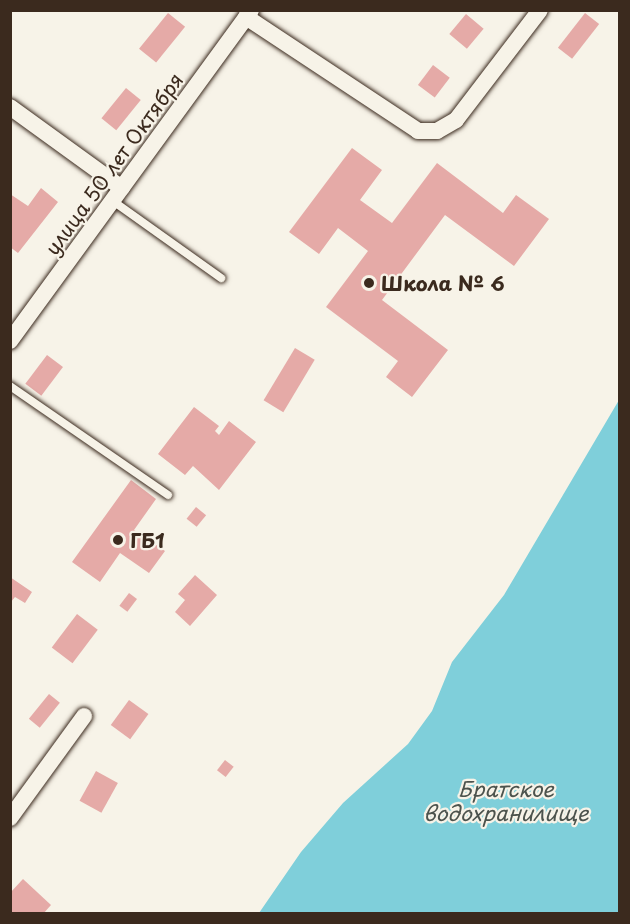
<!DOCTYPE html>
<meta charset="utf-8">
<style>
body{margin:0}
#map{position:relative;width:630px;height:924px;overflow:hidden;background:#f7f3e8;font-family:"Playpen Sans",sans-serif}
div>[style]{position:absolute}
[style*='--x']{left:calc(var(--x)*1px);top:calc(var(--y)*1px);width:calc(var(--w)*1px);rotate:calc(var(--a)*1deg)}
.water>*{inset:0;background:#7fcfda}
.building>*{inset:0;background:#e5aaa7;transform-origin:0 0}
.roads{filter:drop-shadow(0 0 2px #3b2a1e) drop-shadow(0 0 2px #3b2a1e)}
.lane>*{height:8px;margin:-4px;padding:0 4px;transform-origin:4px;border-radius:4px;background:#f7f3e8}
.street>*{height:16px;margin:-8px;padding:0 8px;transform-origin:8px;border-radius:8px;background:#f7f3e8}
.dots>*{width:16px;height:16px;translate:-50% -50%;box-sizing:border-box;border:3px solid #f7f3e8;border-radius:50%}
span{translate:-50% -50%;white-space:nowrap;text-align:center;line-height:1.15;-webkit-text-stroke:4.5px #f7f3e8;paint-order:stroke}
.street-label{font-size:20px;color:#3b2a1e}
.poi-label{font-size:20px;color:#3b2a1e;font-weight:700}
.left{translate:0 -50%;text-align:left}
.water-label{font-size:21px;color:#4c534d;font-style:italic}
.frame{position:absolute;inset:0;border:12px solid #3b2a1e;pointer-events:none}
</style>
<div id="map">
<div class="water">
<i style="clip-path:polygon(619px 400px,619px 913px,259px 913px,301px 852px,343px 803px,408px 744px,432px 711px,452px 662px,504px 595px)"></i>
</div>
<div class="building">
<i style="left:168px;top:13px;width:22px;height:46px;rotate:39deg"></i>
<i style="left:585px;top:13px;width:18px;height:44px;rotate:38deg"></i>
<i style="left:466px;top:14px;width:23px;height:26px;rotate:40deg"></i>
<i style="left:433px;top:65px;width:21px;height:25px;rotate:37deg"></i>
<i style="left:126px;top:88px;width:19px;height:39px;rotate:39deg"></i>
<i style="clip-path:polygon(352px 148px,382px 170px,360px 200px,392px 223px,437px 163px,503px 213px,516px 195px,549px 219px,514px 266px,445px 215px,382px 300px,448px 350px,412px 397px,386px 377px,398px 361px,326px 307px,368px 251px,338px 228px,319px 254px,289px 232px)"></i>
<i style="clip-path:polygon(41px 188px,58px 202px,18px 253px,10px 247px,10px 194px,28px 206px)"></i>
<i style="left:295px;top:348px;width:23px;height:61px;rotate:31deg"></i>
<i style="left:47px;top:355px;width:20px;height:36px;rotate:37deg"></i>
<i style="clip-path:polygon(194px 407px,219px 426px,215px 431px,219px 435px,229px 421px,256px 442px,219px 490px,193px 466px,185px 475px,158px 454px)"></i>
<i style="clip-path:polygon(131px 480px,156px 499px,134px 530px,165px 551px,149px 573px,120px 553px,100px 582px,72px 562px)"></i>
<i style="left:196px;top:507px;width:13px;height:15px;rotate:39deg"></i>
<i style="clip-path:polygon(195px 575px,217px 595px,190px 626px,175px 612px,185px 600px,178px 594px)"></i>
<i style="clip-path:polygon(10px 577px,32px 592px,25px 603px,15px 597px,10px 603px)"></i>
<i style="left:129px;top:593px;width:10px;height:16px;rotate:37deg"></i>
<i style="left:77px;top:614px;width:26px;height:42px;rotate:37deg"></i>
<i style="left:49px;top:694px;width:14px;height:32px;rotate:39deg"></i>
<i style="left:129px;top:700px;width:24px;height:31px;rotate:36deg"></i>
<i style="left:225px;top:760px;width:11px;height:13px;rotate:38deg"></i>
<i style="left:96px;top:771px;width:25px;height:34px;rotate:29deg"></i>
<i style="clip-path:polygon(23px 879px,51px 905px,43px 914px,10px 914px,10px 893px)"></i>
</div>
<div class="roads">
<div class="lane">
<i style="--x:113;--y:201;--w:133;--a:35.5"></i>
<i style="--x:10;--y:386;--w:192;--a:34.6"></i>
</div>
<div class="street">
<i style="--x:246;--y:17;--w:206;--a:33.5"></i>
<i style="--x:418;--y:131;--w:19;--a:0"></i>
<i style="--x:437;--y:131;--w:22;--a:-30"></i>
<i style="--x:456;--y:120;--w:138;--a:-52.6"></i>
<i style="--x:10;--y:107;--w:138;--a:35.9"></i>
<i style="--x:10;--y:341;--w:409;--a:-53.9"></i>
<i style="--x:10;--y:818;--w:126;--a:-54"></i>
</div>
</div>
<div class="dots">
<i style="left:369px;top:283px;background:#3b2a1e"></i>
<i style="left:118px;top:540px;background:#3b2a1e"></i>
</div>
<div class="street-label">
<span style="left:114px;top:164px;rotate:-54deg">улица 50 лет Октября</span>
</div>
<div class="poi-label">
<span class="left" style="left:381px;top:283px">Школа № 6</span>
<span class="left" style="left:130px;top:540px">ГБ1</span>
</div>
<div class="water-label">
<span style="left:506px;top:800px">Братское<br>водохранилище</span>
</div>
<div class="frame"></div>
</div>
